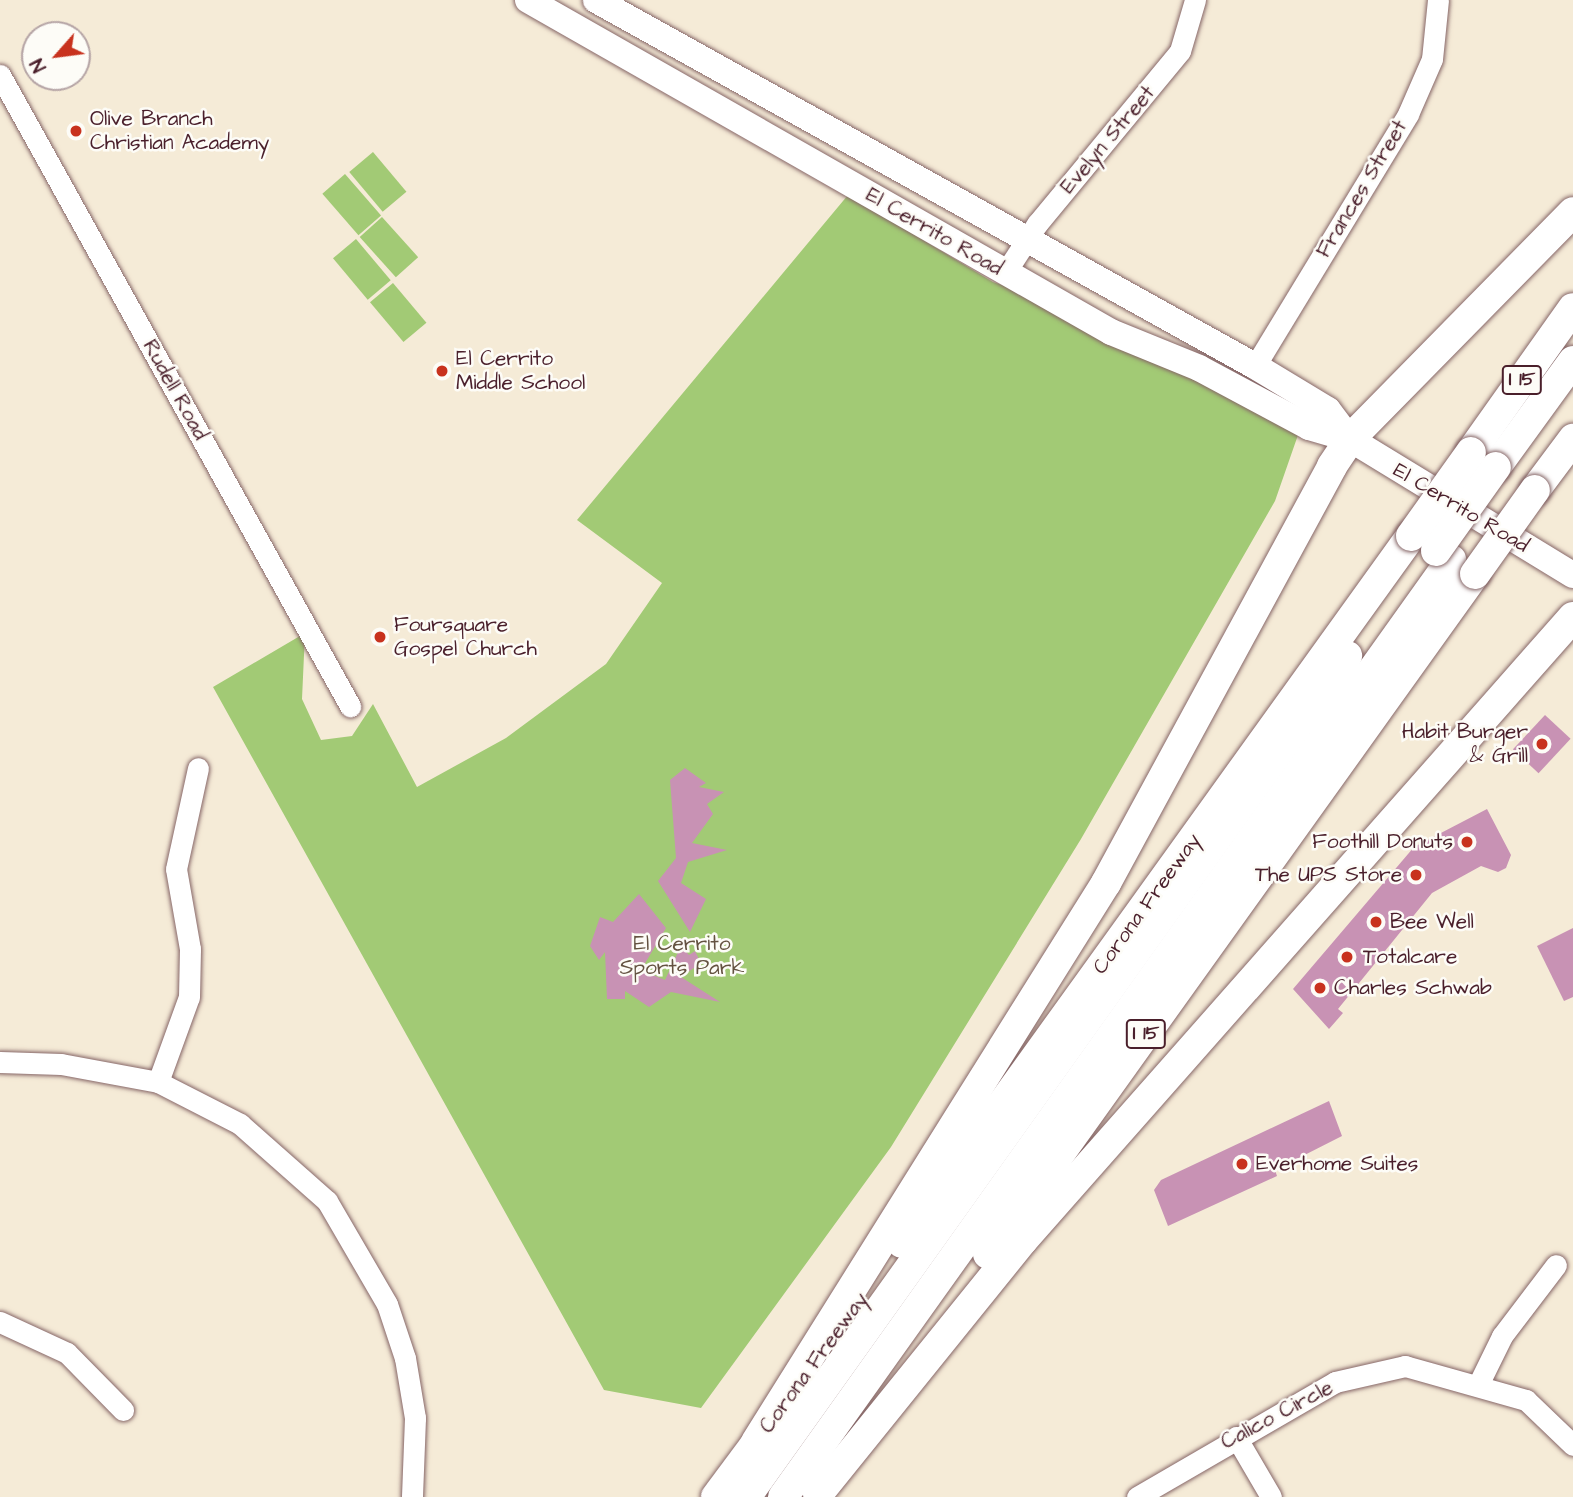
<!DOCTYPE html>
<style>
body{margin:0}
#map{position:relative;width:1573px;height:1497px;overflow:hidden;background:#f5ebd7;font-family:"Architects Daughter",sans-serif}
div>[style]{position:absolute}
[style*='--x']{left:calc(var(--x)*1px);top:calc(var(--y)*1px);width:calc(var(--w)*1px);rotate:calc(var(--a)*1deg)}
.green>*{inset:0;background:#a2ca75;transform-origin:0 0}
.building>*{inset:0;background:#c892b4;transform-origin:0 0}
.roads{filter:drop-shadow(0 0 2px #866667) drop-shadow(0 0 2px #866667)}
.minor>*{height:21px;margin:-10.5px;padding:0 10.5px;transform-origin:10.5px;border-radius:10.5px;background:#fff}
.major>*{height:26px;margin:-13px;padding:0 13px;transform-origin:13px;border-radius:13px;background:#fff}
.highway>*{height:30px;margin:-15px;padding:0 15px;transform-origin:15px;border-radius:15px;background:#fff}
.bridges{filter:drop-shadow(0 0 2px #866667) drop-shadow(0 0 2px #866667)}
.highway-bridge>*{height:30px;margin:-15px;padding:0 15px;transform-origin:15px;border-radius:15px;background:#fff}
.dots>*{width:19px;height:19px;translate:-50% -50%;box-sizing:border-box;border:4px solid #fdfcf7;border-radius:50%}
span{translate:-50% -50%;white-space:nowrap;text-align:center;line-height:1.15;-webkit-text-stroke:5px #fdfcf7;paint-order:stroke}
.shield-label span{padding:2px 5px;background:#fdfcf7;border:2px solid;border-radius:5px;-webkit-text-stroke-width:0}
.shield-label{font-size:19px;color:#4a1f2b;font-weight:700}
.poi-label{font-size:21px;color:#4a1f2b}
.left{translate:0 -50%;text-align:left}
.right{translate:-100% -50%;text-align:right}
.street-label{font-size:21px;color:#4a1f2b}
.park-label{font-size:21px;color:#645241}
.north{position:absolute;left:21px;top:21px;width:70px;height:70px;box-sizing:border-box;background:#fdfcf7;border:2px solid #b5a4a5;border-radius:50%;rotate:242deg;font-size:19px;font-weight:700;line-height:28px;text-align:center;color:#4a1f2b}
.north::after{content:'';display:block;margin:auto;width:24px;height:32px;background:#c8321e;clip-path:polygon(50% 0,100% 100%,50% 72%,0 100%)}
</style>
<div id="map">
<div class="green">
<i style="left:373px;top:152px;width:52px;height:31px;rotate:50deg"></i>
<i style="left:345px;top:174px;width:55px;height:30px;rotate:49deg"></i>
<i style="clip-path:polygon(848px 195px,993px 282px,1110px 321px,1298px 435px,1275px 501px,1081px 839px,891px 1147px,701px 1408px,604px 1390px,213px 687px,305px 633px,302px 699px,321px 740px,352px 736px,373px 704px,417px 787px,506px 738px,606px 664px,662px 583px,577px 520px)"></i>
<i style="left:382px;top:217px;width:54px;height:30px;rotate:48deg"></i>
<i style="left:356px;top:239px;width:54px;height:30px;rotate:50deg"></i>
<i style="left:393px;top:283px;width:52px;height:30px;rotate:50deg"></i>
</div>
<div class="building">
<i style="left:1545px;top:715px;width:35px;height:47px;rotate:43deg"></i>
<i style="clip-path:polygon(685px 768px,706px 783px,699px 787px,724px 792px,707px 804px,713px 814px,692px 843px,727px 850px,688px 862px,681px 883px,706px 899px,690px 932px,658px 881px,676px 858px,670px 780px)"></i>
<i style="clip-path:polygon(1487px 809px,1511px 855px,1506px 868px,1498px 872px,1481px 866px,1432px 893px,1338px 1009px,1343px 1013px,1329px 1029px,1293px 989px,1414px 847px)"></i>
<i style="clip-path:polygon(639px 894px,666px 928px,641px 970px,665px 980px,681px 946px,689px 955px,695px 951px,701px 963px,681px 977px,720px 1002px,671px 992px,649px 1007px,625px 991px,625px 999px,607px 999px,605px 952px,599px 960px,590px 946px,600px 917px,613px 922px)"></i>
<i style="clip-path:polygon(1573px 928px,1573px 997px,1564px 1001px,1537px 946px)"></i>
<i style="clip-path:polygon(1329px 1101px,1342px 1136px,1275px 1170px,1277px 1176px,1168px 1226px,1154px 1190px,1161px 1180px)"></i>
</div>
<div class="roads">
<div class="minor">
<i style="--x:0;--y:75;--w:722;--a:60.98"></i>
<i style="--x:1005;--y:273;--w:59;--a:-56.9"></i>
<i style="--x:1037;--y:224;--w:224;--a:-50.4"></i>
<i style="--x:1180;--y:51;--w:53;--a:-73.6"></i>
<i style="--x:1255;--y:366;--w:295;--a:-58.7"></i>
<i style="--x:1408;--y:114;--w:60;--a:-66.4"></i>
<i style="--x:1432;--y:59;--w:59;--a:-84.2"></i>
<i style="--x:0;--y:1062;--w:61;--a:1.9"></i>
<i style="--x:61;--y:1064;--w:99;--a:10.5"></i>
<i style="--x:158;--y:1082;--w:92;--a:27.1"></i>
<i style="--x:240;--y:1124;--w:116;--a:41.5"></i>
<i style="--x:327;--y:1201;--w:119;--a:59.8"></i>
<i style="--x:387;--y:1304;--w:57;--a:71.6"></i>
<i style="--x:405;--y:1358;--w:61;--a:80.5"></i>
<i style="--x:415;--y:1418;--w:79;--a:92.2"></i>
<i style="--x:158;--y:1082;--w:90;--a:-70"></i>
<i style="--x:189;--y:997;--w:48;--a:-88.8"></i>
<i style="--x:190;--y:949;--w:81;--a:-99.9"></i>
<i style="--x:176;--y:869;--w:103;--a:-77.7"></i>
<i style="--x:0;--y:1322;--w:74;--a:24.8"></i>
<i style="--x:67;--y:1353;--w:80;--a:45.5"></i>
<i style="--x:1479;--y:1383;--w:52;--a:-63.9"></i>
<i style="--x:1502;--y:1336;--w:89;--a:-52.7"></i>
<i style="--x:1236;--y:1437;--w:69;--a:59.7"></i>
<i style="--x:1137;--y:1497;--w:229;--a:-30.1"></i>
<i style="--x:1335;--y:1382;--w:72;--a:-12.9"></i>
<i style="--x:1405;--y:1366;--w:126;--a:15.7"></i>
<i style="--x:1526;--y:1400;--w:65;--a:43.8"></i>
</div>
<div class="major">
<i style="--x:528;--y:0;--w:671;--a:29.66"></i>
<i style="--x:1111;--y:332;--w:95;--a:22.2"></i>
<i style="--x:1199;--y:368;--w:125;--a:28.2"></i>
<i style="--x:1309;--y:427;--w:43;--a:16.3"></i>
<i style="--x:1350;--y:439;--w:261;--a:31.4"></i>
<i style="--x:596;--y:0;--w:754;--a:29.05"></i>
<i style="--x:1255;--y:366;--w:85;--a:31.1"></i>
<i style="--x:1328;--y:410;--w:36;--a:53"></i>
</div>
<div class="highway">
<i style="--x:1471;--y:452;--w:176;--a:-54.7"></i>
<i style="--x:1496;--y:467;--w:131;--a:-54"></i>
<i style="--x:1535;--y:490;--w:64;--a:-53.3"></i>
<i style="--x:902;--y:1243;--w:871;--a:-54.25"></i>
<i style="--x:988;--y:1254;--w:836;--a:-54.39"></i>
<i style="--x:756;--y:1442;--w:660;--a:-57.95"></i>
<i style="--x:1106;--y:883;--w:474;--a:-61.5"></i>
<i style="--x:1332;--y:466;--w:32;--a:-56"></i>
<i style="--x:1350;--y:439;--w:318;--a:-45.5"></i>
<i style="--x:818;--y:1494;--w:326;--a:-51.1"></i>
<i style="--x:1023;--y:1240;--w:831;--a:-48.56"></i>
<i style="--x:716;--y:1497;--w:87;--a:-53.4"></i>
<i style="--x:746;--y:1497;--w:1034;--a:-54.45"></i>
<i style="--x:783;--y:1497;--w:1151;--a:-54.51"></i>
</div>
</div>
<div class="bridges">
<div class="highway-bridge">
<i style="--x:1411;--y:536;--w:103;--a:-54.5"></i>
<i style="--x:1436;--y:551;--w:103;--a:-54.5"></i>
<i style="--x:1475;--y:574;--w:103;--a:-54.5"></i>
</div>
</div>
<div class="dots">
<i style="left:76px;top:131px;background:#c8321e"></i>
<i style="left:442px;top:371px;background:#c8321e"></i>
<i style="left:380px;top:637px;background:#c8321e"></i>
<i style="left:1542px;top:744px;background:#c8321e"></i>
<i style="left:1467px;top:842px;background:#c8321e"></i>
<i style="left:1416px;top:875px;background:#c8321e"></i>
<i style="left:1376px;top:922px;background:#c8321e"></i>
<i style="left:1347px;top:957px;background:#c8321e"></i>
<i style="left:1320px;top:988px;background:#c8321e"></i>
<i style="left:1242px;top:1164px;background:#c8321e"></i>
</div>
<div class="shield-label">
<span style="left:1522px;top:380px">I 15</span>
<span style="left:1146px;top:1034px">I 15</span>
</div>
<div class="poi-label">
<span class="left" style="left:90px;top:131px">Olive Branch<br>Christian Academy</span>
<span class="left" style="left:456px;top:371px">El Cerrito<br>Middle School</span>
<span class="left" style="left:394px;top:637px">Foursquare<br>Gospel Church</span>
<span class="right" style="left:1528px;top:744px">Habit Burger<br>&amp; Grill</span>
<span class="right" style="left:1453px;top:842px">Foothill Donuts</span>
<span class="right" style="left:1402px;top:875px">The UPS Store</span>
<span class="left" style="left:1390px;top:922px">Bee Well</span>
<span class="left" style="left:1363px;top:957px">Totalcare</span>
<span class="left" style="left:1334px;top:988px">Charles Schwab</span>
<span class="left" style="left:1256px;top:1164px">Everhome Suites</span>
</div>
<div class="street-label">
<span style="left:1108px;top:140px;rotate:-50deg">Evelyn Street</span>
<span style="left:1362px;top:189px;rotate:-59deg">Frances Street</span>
<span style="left:934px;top:232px;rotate:30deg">El Cerrito Road</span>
<span style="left:175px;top:390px;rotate:61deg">Rudell Road</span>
<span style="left:1461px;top:508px;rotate:31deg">El Cerrito Road</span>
<span style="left:1147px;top:904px;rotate:-54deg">Corona Freeway</span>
<span style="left:814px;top:1363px;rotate:-54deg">Corona Freeway</span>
<span style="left:1277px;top:1415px;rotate:-28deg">Calico Circle</span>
</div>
<div class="park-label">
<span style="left:682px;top:956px">El Cerrito<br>Sports Park</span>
</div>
<div class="north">N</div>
</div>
